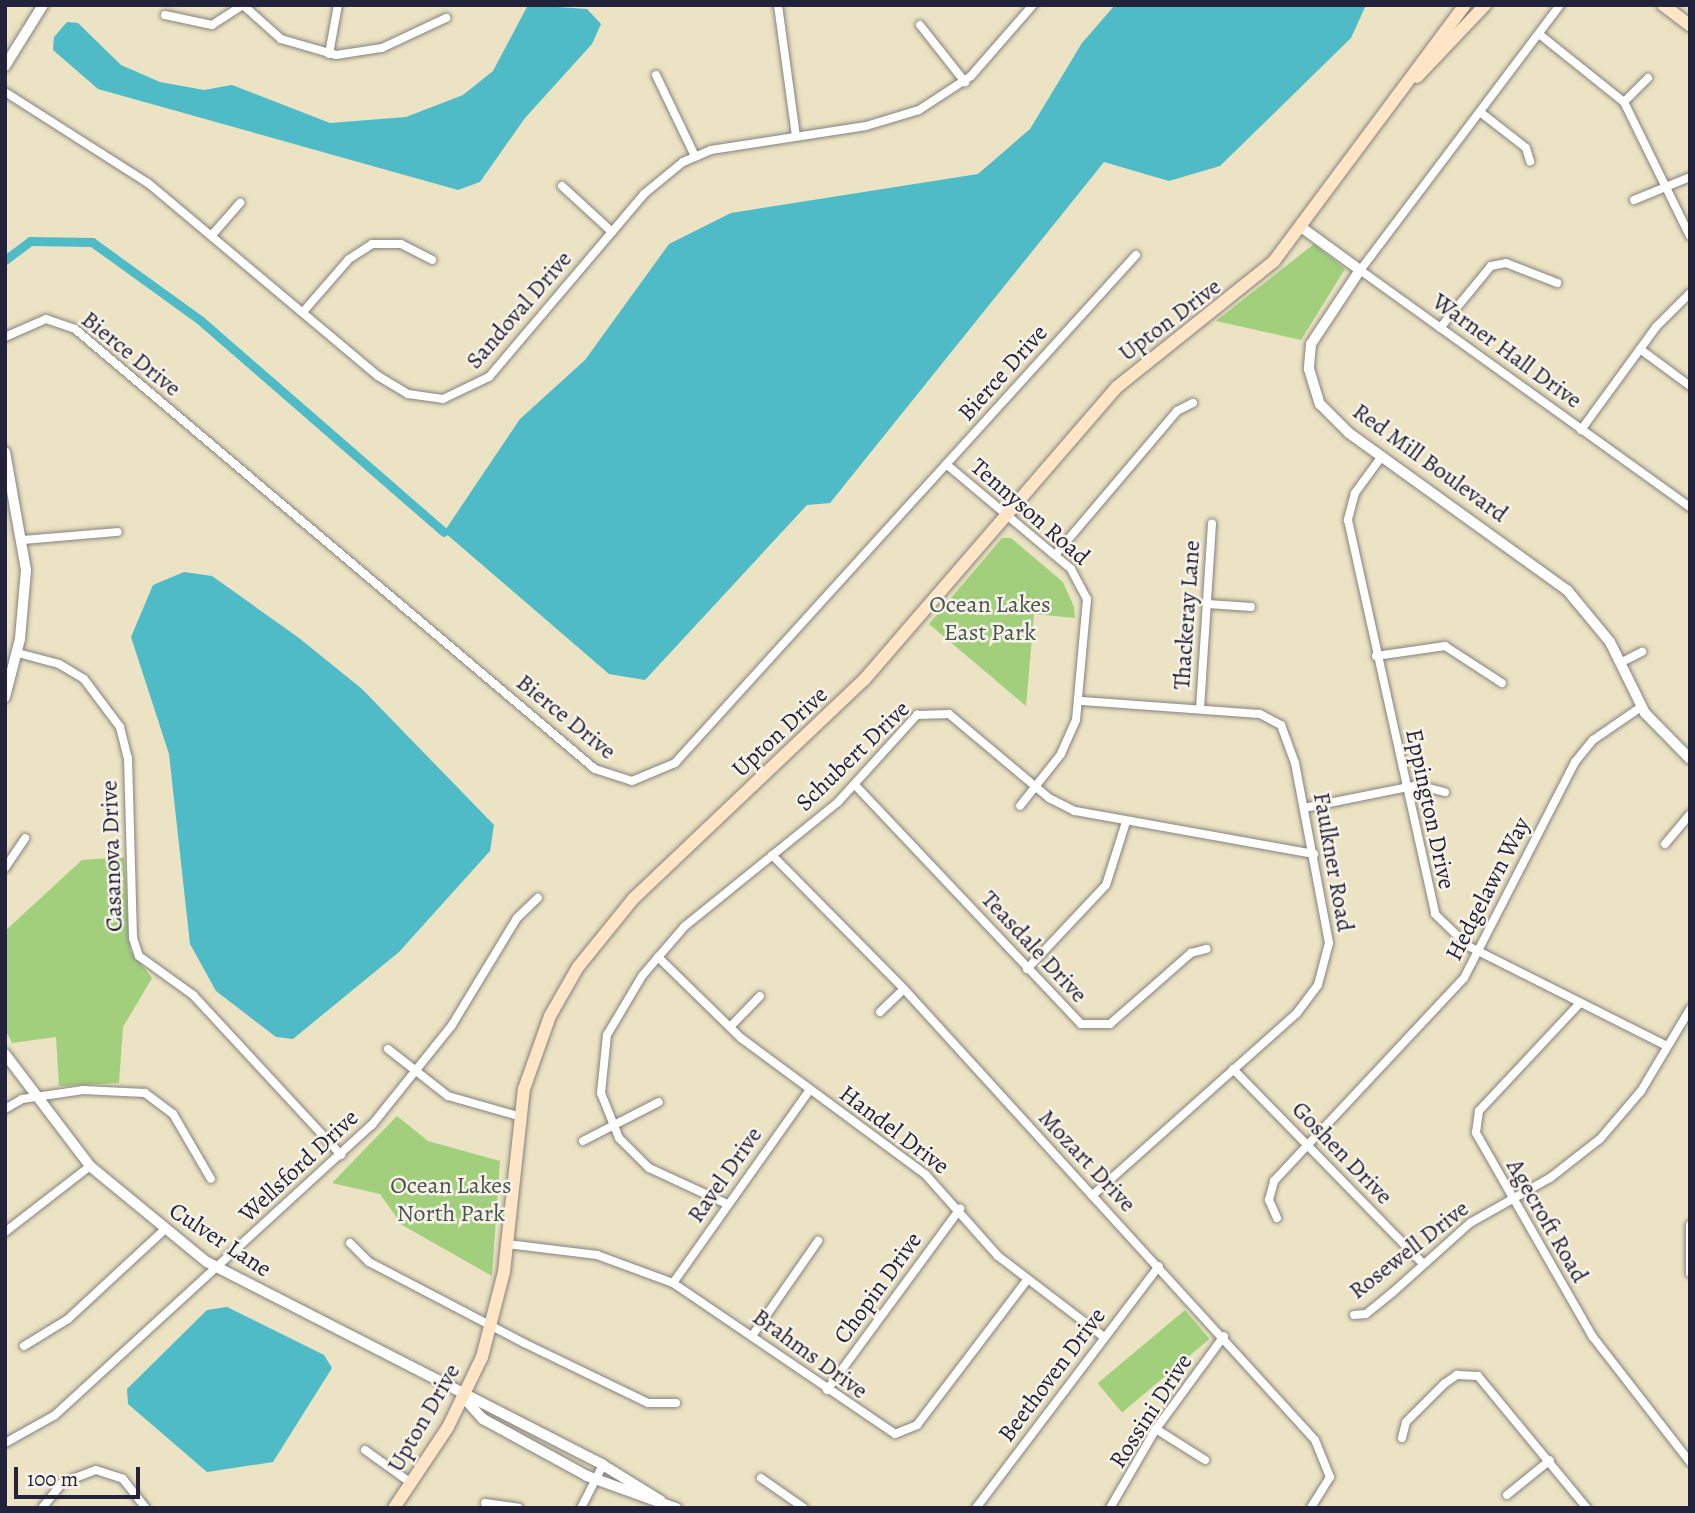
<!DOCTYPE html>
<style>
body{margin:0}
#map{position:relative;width:1695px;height:1513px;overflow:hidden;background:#ebe3c3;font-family:Alegreya,serif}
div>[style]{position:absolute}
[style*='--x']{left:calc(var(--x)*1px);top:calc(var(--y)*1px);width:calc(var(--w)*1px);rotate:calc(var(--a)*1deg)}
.green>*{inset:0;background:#a2cf7c;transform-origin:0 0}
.water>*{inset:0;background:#4ebbc6}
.canal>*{height:9px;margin:-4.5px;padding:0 4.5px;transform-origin:4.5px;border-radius:4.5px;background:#4ebbc6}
.roads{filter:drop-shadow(0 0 2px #86827f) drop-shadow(0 0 2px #86827f)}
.minor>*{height:8px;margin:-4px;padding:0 4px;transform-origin:4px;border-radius:4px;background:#fff}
.tertiary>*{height:10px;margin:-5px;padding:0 5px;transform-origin:5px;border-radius:5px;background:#fff}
.secondary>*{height:12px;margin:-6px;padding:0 6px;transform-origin:6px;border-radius:6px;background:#fde5c5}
span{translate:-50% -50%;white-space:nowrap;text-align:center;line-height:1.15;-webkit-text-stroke:5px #f7f3e8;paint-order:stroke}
.street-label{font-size:24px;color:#22223b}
.park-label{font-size:24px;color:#48564e}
.frame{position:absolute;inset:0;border:7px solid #22223b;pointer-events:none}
.scale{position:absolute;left:14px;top:1467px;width:126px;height:32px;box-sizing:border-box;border:4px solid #22223b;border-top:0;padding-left:9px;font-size:21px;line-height:24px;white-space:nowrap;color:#22223b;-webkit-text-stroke:5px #f7f3e8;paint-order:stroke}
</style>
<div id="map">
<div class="green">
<i style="clip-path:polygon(1314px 244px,1345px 269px,1301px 340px,1216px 321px)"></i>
<i style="clip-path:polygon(1002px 538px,1011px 538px,1063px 582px,1074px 607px,1075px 618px,1034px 614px,1026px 706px,929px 624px)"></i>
<i style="clip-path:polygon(124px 857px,130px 950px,152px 978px,123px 1027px,119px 1083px,59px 1086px,56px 1037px,12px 1043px,5px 1029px,5px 931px,82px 860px)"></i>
<i style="clip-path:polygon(397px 1116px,428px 1141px,500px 1161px,492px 1276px,402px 1225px,380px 1194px,332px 1183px)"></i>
<i style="left:1185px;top:1310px;width:38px;height:114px;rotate:50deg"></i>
</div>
<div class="water">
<i style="clip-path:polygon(528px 5px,587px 9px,601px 24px,592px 44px,525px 118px,480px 182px,458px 190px,98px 89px,53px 50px,54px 37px,67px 22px,78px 23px,121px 65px,160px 82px,204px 90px,232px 85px,330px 123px,406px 117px,463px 95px,493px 71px)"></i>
<i style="clip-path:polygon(1115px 5px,1366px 5px,1351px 38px,1220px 166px,1169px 181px,1104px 162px,830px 503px,807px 505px,645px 680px,609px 674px,444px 532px,520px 419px,585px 360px,669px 244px,731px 213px,978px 174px,1030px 129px,1082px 43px)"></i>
<i style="clip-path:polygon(184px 572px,212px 576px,299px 638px,362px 689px,494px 825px,490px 851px,399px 952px,293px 1039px,276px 1037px,216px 991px,190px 944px,169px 754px,131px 637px,153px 585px)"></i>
<i style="clip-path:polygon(227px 1307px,324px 1355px,332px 1368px,273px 1462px,207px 1472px,128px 1404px,127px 1389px,207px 1310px)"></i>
</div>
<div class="canal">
<i style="--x:5;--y:260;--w:31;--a:-37"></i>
<i style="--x:30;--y:241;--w:62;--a:0.9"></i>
<i style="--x:92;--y:242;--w:133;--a:35.8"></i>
<i style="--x:200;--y:320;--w:323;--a:41"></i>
</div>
<div class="roads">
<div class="minor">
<i style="--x:243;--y:5;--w:51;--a:41.8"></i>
<i style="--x:281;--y:39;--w:57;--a:16.2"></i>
<i style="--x:336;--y:55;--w:47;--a:-8.7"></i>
<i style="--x:382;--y:48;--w:71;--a:-25.1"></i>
<i style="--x:778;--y:5;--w:132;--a:82.2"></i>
<i style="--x:1560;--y:5;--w:332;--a:127"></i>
<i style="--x:1360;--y:270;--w:406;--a:35.7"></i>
<i style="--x:165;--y:15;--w:48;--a:12"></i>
<i style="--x:212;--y:25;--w:37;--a:-33"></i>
<i style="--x:920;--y:25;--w:73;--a:51.7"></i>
<i style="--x:1539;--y:34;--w:109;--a:38.7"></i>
<i style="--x:1624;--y:102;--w:149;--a:63.8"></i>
<i style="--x:329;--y:54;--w:50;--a:-79.6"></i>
<i style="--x:656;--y:75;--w:90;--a:64.3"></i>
<i style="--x:5;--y:92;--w:169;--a:32.5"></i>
<i style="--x:148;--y:183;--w:300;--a:40"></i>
<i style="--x:378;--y:376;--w:35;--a:31"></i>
<i style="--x:408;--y:394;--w:35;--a:8"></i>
<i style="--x:443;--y:399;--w:51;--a:-25.6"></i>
<i style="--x:489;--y:377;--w:240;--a:-49.7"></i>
<i style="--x:644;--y:194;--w:50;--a:-39.4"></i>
<i style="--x:683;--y:162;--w:30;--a:-23"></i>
<i style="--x:711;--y:150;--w:157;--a:-8.8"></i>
<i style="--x:866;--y:126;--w:55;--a:-16.8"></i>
<i style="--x:919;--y:110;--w:62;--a:-33.2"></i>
<i style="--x:971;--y:76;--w:94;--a:-48.9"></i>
<i style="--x:1624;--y:102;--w:34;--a:-45"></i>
<i style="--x:1480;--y:112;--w:58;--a:38"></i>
<i style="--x:1526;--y:148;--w:14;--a:73"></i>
<i style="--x:562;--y:186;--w:68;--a:42.6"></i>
<i style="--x:1634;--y:200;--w:61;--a:-22.3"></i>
<i style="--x:212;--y:235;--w:43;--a:-48.8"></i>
<i style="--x:303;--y:312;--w:70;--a:-49"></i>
<i style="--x:349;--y:259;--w:27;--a:-33"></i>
<i style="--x:372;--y:244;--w:29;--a:0"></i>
<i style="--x:401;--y:244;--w:35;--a:27"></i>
<i style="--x:1440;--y:328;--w:80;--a:-50.6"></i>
<i style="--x:1491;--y:266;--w:15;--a:-11"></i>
<i style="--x:1506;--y:263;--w:55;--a:21.4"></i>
<i style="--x:5;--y:337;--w:45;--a:-23.7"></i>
<i style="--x:46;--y:319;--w:31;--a:19"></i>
<i style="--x:75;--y:329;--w:681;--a:40.24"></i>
<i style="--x:595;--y:769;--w:39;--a:18"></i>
<i style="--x:632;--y:781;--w:47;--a:-22.7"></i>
<i style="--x:675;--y:763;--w:686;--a:-47.78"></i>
<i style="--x:1640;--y:349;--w:62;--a:36.5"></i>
<i style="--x:1581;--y:430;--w:127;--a:-53.9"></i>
<i style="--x:1656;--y:327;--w:48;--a:-45"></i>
<i style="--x:1382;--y:456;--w:46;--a:126.1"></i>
<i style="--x:1355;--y:493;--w:28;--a:105"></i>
<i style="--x:1348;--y:520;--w:403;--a:77.5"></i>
<i style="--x:1435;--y:914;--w:46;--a:44.1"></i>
<i style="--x:1468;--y:946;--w:223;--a:26.7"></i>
<i style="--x:946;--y:464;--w:163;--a:40"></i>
<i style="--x:1071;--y:569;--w:34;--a:62"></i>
<i style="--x:1087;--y:599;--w:121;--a:95.2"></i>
<i style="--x:1076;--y:720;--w:37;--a:114"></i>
<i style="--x:1061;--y:754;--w:66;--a:128.3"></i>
<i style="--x:24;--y:540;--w:94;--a:-4.9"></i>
<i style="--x:1055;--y:555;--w:189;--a:-49.7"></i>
<i style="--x:1177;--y:411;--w:18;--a:-27"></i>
<i style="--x:1208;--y:604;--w:43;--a:4"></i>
<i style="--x:18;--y:653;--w:42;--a:15"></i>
<i style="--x:59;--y:664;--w:29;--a:31"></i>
<i style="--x:84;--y:679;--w:60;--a:53.1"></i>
<i style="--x:120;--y:727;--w:32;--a:76"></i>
<i style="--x:128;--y:758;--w:180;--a:88.4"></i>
<i style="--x:133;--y:938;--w:19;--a:72"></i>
<i style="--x:139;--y:956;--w:67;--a:35.8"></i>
<i style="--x:193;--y:995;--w:218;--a:47.2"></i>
<i style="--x:1376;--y:656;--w:70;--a:-8.2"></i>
<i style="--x:1445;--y:646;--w:68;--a:33"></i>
<i style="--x:1620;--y:663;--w:25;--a:-27"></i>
<i style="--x:1082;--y:701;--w:178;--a:4.2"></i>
<i style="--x:1260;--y:714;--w:24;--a:28"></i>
<i style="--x:1281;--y:725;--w:40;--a:69.8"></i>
<i style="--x:1295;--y:763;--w:183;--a:79.3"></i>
<i style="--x:1329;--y:943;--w:43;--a:104.7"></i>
<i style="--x:1318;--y:985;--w:36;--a:127"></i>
<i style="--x:1296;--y:1014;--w:273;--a:138.3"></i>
<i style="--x:1200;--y:709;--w:186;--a:-86.3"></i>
<i style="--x:855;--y:785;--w:329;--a:46.6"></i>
<i style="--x:1081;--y:1024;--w:29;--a:0"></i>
<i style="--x:1110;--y:1024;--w:108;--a:-41.2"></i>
<i style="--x:1191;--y:953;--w:16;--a:-15"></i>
<i style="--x:1304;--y:808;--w:116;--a:-11.4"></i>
<i style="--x:1418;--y:785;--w:28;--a:15"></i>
<i style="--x:1665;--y:844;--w:39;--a:-50"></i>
<i style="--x:772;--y:855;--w:188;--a:45.4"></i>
<i style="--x:904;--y:989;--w:610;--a:47.66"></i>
<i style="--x:1315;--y:1440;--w:40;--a:68"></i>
<i style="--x:1330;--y:1477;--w:36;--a:122"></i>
<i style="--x:5;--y:868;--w:36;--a:-56"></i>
<i style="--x:658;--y:957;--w:116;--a:44.3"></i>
<i style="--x:741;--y:1038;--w:230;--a:36.5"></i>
<i style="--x:926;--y:1175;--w:108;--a:48.4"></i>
<i style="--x:998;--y:1256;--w:133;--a:37.4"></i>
<i style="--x:1027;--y:969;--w:115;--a:-46.8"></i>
<i style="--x:1106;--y:885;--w:66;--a:-72.4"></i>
<i style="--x:1580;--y:1003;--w:148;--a:133.1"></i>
<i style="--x:1479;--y:1111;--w:22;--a:98"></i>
<i style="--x:1476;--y:1133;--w:235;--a:60.2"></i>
<i style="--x:1593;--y:1337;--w:158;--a:52.2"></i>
<i style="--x:880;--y:1012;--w:33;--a:-44"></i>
<i style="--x:730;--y:1027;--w:43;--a:-45.9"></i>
<i style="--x:388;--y:1049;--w:76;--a:38.1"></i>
<i style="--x:448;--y:1096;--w:73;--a:15.9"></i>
<i style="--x:1233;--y:1069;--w:272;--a:45.7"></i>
<i style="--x:5;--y:1109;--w:20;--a:-30"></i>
<i style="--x:22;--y:1099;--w:62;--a:-8.4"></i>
<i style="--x:83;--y:1090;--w:62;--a:2.8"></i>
<i style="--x:145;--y:1093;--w:35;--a:37"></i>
<i style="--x:173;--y:1114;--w:75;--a:59.7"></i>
<i style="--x:583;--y:1141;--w:85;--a:-27.2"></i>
<i style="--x:727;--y:1204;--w:86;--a:-155.2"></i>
<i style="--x:649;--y:1168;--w:42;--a:-135"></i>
<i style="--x:619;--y:1138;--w:48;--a:-111.8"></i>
<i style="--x:601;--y:1093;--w:58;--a:-84.1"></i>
<i style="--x:607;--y:1035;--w:69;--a:-59.3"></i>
<i style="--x:642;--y:976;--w:66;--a:-49.3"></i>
<i style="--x:685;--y:926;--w:197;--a:-39"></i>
<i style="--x:838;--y:802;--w:118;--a:-47.8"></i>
<i style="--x:917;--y:715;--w:32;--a:-2"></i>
<i style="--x:949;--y:714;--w:131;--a:40"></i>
<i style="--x:1049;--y:798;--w:29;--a:27"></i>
<i style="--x:1075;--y:811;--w:243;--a:10.2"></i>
<i style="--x:1277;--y:1218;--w:20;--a:-114"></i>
<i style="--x:1269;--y:1200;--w:20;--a:-75"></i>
<i style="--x:1274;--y:1181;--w:278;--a:-46.9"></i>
<i style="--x:1464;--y:978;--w:243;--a:-62.8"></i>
<i style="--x:1575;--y:762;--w:28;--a:-51"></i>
<i style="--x:1593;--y:740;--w:58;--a:-34.5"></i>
<i style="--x:1690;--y:1225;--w:48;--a:90"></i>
<i style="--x:5;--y:1232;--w:108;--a:-37.8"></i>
<i style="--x:350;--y:1243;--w:27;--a:45"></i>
<i style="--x:369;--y:1262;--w:175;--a:27.6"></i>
<i style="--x:524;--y:1343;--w:138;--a:25.8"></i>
<i style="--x:648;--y:1403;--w:28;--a:0"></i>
<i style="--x:507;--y:1244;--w:91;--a:7"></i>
<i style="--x:597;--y:1255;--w:81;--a:20.2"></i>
<i style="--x:673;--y:1283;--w:268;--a:34.2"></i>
<i style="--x:895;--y:1434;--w:24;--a:-22"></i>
<i style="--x:917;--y:1425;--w:183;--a:-52.8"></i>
<i style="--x:673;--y:1283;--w:235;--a:-54.7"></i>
<i style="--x:1354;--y:1315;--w:12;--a:-5"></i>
<i style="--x:1366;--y:1314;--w:33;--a:-39"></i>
<i style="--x:1392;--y:1293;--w:105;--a:-41.9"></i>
<i style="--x:1470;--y:1223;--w:92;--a:-29.4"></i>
<i style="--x:1550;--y:1178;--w:63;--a:-38"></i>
<i style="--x:1600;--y:1139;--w:63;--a:-49.5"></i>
<i style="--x:1641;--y:1091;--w:96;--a:-59.1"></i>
<i style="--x:752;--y:1336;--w:116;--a:-55.2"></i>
<i style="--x:24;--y:1346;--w:52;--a:-31.5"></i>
<i style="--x:68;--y:1319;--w:131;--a:-42.8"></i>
<i style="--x:827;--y:1390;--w:225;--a:-53.7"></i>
<i style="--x:1156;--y:1429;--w:58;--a:32.3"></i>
<i style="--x:1402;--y:1438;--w:16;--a:-76"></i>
<i style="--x:1406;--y:1422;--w:54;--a:-45"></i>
<i style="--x:1444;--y:1384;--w:16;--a:-35"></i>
<i style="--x:1457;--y:1375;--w:21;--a:3"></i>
<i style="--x:1478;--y:1376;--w:171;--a:50.5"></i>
<i style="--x:5;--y:1443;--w:57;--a:-29.2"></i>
<i style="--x:55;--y:1415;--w:430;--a:-42.5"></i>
<i style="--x:372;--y:1125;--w:128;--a:-51.3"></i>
<i style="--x:452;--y:1025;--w:125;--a:-58.7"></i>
<i style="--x:517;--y:918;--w:29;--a:-44"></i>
<i style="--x:365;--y:1450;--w:57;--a:35.7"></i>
<i style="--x:761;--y:1478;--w:52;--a:34.9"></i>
<i style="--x:1507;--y:1495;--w:55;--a:-39.1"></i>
<i style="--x:485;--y:1503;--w:34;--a:8"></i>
<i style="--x:42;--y:1508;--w:32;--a:-51"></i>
<i style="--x:62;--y:1483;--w:36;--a:-21"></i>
<i style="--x:96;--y:1470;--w:28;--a:18"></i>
<i style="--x:123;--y:1479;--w:37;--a:52"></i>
<i style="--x:581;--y:1508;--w:48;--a:-62.9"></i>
<i style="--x:976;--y:1508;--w:303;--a:-52.9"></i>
<i style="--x:1110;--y:1508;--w:91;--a:-59.8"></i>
<i style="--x:1156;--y:1429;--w:115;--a:-53.8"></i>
</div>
<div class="tertiary">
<i style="--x:5;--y:66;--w:72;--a:-58.1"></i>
<i style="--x:1301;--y:227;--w:73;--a:36.1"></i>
<i style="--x:1360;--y:270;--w:89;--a:123.5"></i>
<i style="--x:1311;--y:344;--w:25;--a:95"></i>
<i style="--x:1309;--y:369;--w:37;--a:73"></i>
<i style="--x:1320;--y:404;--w:41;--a:45"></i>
<i style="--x:1349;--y:433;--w:269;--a:35.8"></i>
<i style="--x:1567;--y:590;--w:67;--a:50.4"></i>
<i style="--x:1610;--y:642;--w:79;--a:63.8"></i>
<i style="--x:1645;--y:713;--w:64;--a:45.6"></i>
<i style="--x:5;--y:452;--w:120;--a:79.9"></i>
<i style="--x:26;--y:570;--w:69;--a:95"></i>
<i style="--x:20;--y:639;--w:60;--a:104.5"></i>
<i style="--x:5;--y:1054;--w:141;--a:52.8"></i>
<i style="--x:90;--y:1166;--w:151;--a:39.4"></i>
<i style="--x:207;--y:1262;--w:445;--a:27.1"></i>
<i style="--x:603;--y:1465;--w:68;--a:31.8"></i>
<i style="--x:464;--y:1398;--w:28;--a:48"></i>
<i style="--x:483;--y:1419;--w:119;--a:28.7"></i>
<i style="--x:587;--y:1476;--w:95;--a:19.8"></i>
</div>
<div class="secondary">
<i style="--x:1663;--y:5;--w:34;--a:37"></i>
<i style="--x:1417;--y:77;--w:99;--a:-46.6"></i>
<i style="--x:394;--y:1508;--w:97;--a:-56.3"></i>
<i style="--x:448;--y:1427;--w:78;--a:-64.1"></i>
<i style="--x:482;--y:1357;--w:88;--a:-75.5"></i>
<i style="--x:504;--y:1272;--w:184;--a:-83.8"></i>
<i style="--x:524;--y:1089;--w:77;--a:-70.4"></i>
<i style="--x:550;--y:1016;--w:56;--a:-60.3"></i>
<i style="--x:578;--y:967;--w:87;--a:-51"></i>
<i style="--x:633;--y:899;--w:318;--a:-43.5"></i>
<i style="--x:864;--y:680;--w:387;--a:-49.2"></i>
<i style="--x:1117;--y:387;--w:201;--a:-38.7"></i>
<i style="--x:1274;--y:261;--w:319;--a:-53.3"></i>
</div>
</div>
<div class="street-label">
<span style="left:519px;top:310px;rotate:-49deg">Sandoval Drive</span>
<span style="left:1170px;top:320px;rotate:-37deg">Upton Drive</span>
<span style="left:1507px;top:351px;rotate:36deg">Warner Hall Drive</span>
<span style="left:131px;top:354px;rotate:39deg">Bierce Drive</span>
<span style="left:1003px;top:373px;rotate:-48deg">Bierce Drive</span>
<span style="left:1430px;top:463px;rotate:36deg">Red Mill Boulevard</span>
<span style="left:1030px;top:512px;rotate:41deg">Tennyson Road</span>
<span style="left:1187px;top:615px;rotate:-86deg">Thackeray Lane</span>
<span style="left:566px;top:717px;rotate:39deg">Bierce Drive</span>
<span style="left:780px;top:732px;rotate:-43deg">Upton Drive</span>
<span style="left:853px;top:756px;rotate:-44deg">Schubert Drive</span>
<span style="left:1430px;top:809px;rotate:78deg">Eppington Drive</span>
<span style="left:112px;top:856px;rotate:-92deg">Casanova Drive</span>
<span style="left:1333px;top:862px;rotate:80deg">Faulkner Road</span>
<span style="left:1488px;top:889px;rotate:-63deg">Hedgelawn Way</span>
<span style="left:1034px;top:947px;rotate:47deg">Teasdale Drive</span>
<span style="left:894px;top:1130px;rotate:37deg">Handel Drive</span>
<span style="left:1342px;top:1153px;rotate:46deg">Goshen Drive</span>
<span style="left:1087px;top:1161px;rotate:47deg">Mozart Drive</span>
<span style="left:299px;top:1166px;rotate:-43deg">Wellsford Drive</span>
<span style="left:725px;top:1175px;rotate:-55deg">Ravel Drive</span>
<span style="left:1547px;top:1221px;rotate:60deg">Agecroft Road</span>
<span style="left:220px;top:1240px;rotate:33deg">Culver Lane</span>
<span style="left:1409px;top:1250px;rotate:-38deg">Rosewell Drive</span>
<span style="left:878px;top:1288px;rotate:-54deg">Chopin Drive</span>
<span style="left:810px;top:1354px;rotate:36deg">Brahms Drive</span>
<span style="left:1052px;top:1375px;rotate:-53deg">Beethoven Drive</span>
<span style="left:1151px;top:1411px;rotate:-57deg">Rossini Drive</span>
<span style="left:424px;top:1418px;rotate:-60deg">Upton Drive</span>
</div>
<div class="park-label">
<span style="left:990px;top:619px">Ocean Lakes<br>East Park</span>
<span style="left:451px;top:1200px">Ocean Lakes<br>North Park</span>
</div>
<div class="frame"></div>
<div class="scale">100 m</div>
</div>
